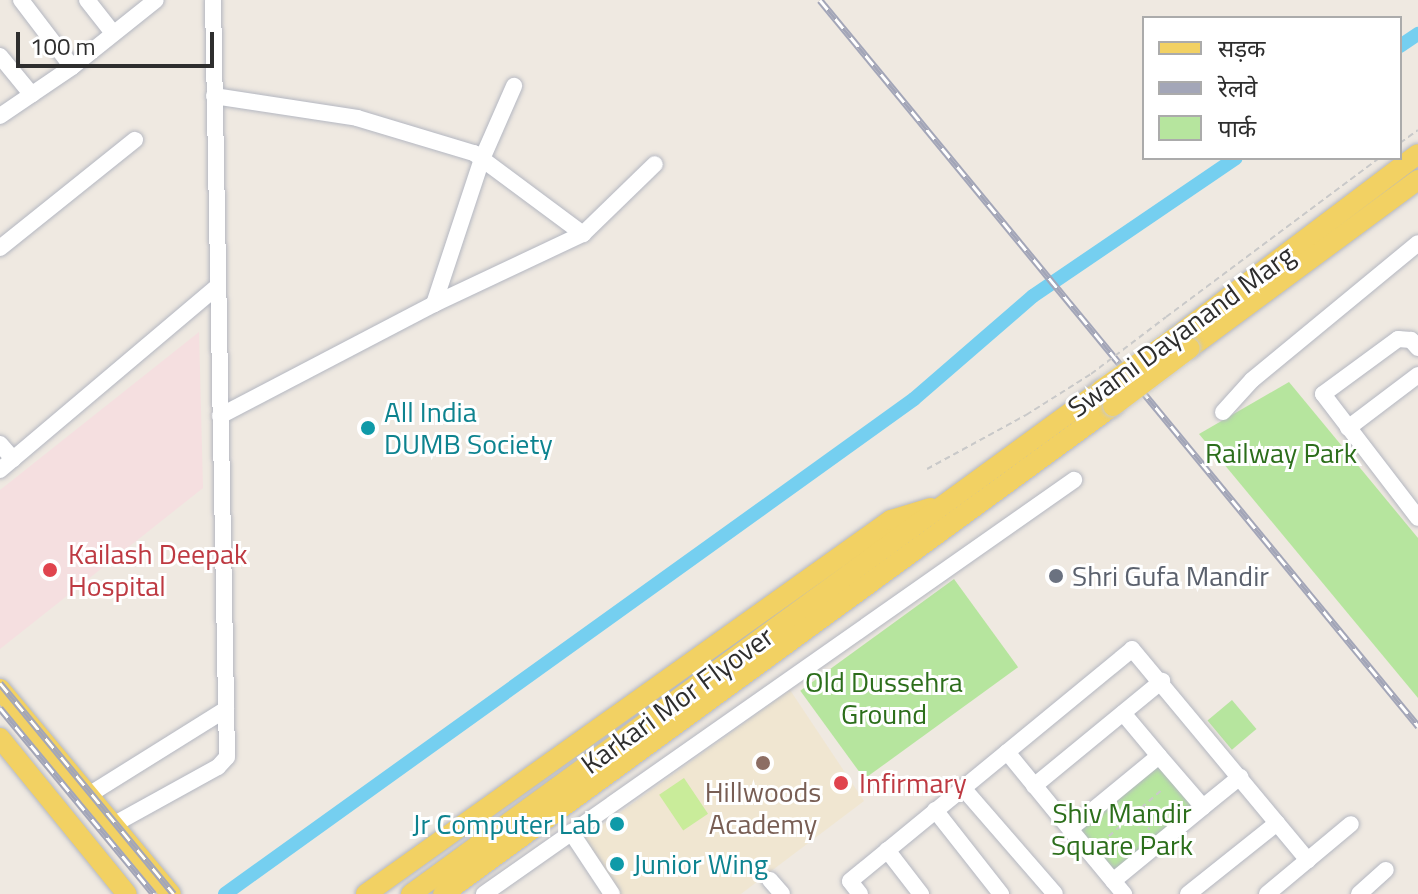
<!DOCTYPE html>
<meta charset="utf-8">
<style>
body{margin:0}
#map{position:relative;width:1418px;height:894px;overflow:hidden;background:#efe9e1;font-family:"Titillium Web","Noto Sans Devanagari",sans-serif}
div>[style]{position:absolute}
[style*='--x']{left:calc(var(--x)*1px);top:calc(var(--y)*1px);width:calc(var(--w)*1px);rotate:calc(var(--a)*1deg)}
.education>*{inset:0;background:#f0e6d1}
.medical>*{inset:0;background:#f5dfe0}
.green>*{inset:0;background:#b6e59e;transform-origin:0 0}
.pitch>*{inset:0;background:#c9ec9a;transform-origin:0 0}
.canal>*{height:14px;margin:-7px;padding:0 7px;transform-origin:7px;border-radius:7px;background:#75cff0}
.path>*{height:2px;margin-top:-1px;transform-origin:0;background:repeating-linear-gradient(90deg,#c9c9c9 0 6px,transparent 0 10px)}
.roads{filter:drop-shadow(0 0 2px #b4b7c1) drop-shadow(0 0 2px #b4b7c1)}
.minor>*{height:16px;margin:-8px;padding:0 8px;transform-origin:8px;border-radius:8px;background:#fff}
.major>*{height:20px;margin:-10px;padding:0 10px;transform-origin:10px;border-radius:10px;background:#f2d163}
.rail>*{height:7px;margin-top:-3.5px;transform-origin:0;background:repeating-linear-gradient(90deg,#fff 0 12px,#a3a6b8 0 24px);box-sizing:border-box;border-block:2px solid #a3a6b8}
.path-bridge>*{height:2px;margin-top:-1px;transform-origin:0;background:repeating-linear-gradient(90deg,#c9c9c9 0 6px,transparent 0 10px)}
.bridges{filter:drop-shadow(0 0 2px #c9c9c9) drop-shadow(0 0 2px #c9c9c9)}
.major-bridge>*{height:20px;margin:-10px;padding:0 10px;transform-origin:10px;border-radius:10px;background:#f2d163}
.dots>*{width:22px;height:22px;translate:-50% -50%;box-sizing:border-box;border:4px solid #fff;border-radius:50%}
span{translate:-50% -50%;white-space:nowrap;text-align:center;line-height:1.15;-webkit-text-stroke:6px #fff;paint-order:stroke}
.street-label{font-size:28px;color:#2e2e2e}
.culture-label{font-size:28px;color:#0d838f}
.left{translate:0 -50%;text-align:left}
.right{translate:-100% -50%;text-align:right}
.park-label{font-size:28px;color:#2c6e1b}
.health-label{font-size:28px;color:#be3a42}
.worship-label{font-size:28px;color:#5b616d}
.education-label{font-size:28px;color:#785e54}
.legend{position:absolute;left:1142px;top:16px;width:260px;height:144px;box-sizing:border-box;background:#fff;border:2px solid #ababab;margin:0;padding:10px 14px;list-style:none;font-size:24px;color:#2e2e2e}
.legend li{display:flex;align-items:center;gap:16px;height:40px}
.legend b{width:40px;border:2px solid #ababab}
.scale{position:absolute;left:16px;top:32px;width:198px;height:36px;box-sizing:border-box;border:4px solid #2e2e2e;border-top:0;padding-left:10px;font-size:24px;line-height:28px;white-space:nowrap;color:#2e2e2e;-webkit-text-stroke:6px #fff;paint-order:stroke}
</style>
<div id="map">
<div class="education">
<i style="clip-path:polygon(790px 690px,864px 801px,741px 894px,616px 894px,579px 842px)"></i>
</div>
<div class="medical">
<i style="clip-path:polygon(199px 332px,203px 488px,0 649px,0 490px)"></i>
</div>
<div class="green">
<i style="clip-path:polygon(1289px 382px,1418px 538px,1418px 698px,1199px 434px)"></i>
<i style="left:954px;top:579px;width:109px;height:190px;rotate:54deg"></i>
<i style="left:1232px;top:700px;width:38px;height:32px;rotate:50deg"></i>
<i style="left:1160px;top:762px;width:57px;height:108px;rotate:49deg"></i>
</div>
<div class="pitch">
<i style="left:684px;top:778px;width:43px;height:30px;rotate:56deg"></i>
</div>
<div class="canal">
<i style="--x:1400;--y:46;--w:22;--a:-34"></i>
<i style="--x:225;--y:894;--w:848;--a:-35.69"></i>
<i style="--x:914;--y:399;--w:157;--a:-40.9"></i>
<i style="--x:1033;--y:296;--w:245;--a:-34.2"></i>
</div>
<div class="path">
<i style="--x:1400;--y:143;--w:22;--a:-36"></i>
<i style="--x:1166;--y:317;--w:266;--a:-36.7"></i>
<i style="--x:927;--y:469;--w:113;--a:-28.6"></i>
<i style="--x:1026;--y:415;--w:77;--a:-32.2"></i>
<i style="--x:1141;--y:808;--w:11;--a:95"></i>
<i style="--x:1140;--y:819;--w:10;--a:-174"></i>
<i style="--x:1130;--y:818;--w:10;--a:-79"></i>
<i style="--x:1132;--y:808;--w:9;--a:0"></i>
<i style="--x:1141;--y:808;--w:30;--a:-41"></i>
<i style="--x:1141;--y:820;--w:13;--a:48"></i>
<i style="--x:1101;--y:843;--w:37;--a:-41"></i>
</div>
<div class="roads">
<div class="minor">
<i style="--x:21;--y:0;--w:84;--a:52.7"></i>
<i style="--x:87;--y:0;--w:42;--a:51.8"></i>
<i style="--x:0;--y:56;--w:50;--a:50.6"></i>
<i style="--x:214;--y:96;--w:145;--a:8.7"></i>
<i style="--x:357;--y:118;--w:122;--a:16.7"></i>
<i style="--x:474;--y:153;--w:136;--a:36.6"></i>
<i style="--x:0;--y:116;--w:87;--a:-34.2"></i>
<i style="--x:72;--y:67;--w:107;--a:-38.6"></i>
<i style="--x:0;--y:248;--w:173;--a:-38.7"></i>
<i style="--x:434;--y:304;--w:153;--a:-71.7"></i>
<i style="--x:482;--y:159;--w:80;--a:-66.3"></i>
<i style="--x:1418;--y:348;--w:11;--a:-131"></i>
<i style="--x:1411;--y:340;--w:13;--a:-176"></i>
<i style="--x:1398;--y:339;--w:93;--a:143.7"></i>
<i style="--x:1323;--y:394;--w:156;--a:52.5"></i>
<i style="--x:1223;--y:412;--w:43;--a:-47.8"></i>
<i style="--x:1252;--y:380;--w:215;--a:-39.5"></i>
<i style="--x:220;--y:416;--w:242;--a:-27.6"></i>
<i style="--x:434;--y:304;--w:165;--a:-25.2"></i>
<i style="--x:583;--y:234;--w:100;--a:-44.2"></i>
<i style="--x:1348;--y:428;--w:88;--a:-37.1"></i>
<i style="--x:0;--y:444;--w:20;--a:49"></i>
<i style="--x:0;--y:470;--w:285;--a:-40.2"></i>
<i style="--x:1007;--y:752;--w:99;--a:50.7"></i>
<i style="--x:1070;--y:829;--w:115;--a:-39.4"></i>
<i style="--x:1159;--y:756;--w:56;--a:-129.9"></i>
<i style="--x:1034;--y:786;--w:166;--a:-39.4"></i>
<i style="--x:963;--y:788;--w:140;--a:49"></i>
<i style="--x:87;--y:796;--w:164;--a:-32"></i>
<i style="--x:1203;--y:807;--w:48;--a:-39"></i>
<i style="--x:935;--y:810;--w:107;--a:51.8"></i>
<i style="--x:111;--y:826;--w:122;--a:-28.9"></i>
<i style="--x:218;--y:767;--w:13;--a:-48"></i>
<i style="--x:227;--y:757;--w:757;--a:-91.06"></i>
<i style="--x:1070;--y:829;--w:85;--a:50.3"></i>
<i style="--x:571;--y:832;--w:74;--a:56.5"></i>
<i style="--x:887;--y:850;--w:56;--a:52.3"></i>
<i style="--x:770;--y:880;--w:18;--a:49"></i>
<i style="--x:1113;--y:881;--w:117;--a:-39.4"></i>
<i style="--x:1203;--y:807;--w:67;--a:-130.8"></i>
<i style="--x:484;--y:894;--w:721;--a:-35.06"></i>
<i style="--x:860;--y:894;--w:16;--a:-128"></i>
<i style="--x:850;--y:881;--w:365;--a:-39.4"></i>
<i style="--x:1132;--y:649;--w:275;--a:50.2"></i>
<i style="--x:1188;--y:894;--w:114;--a:-38.6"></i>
<i style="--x:1267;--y:894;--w:109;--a:-39.8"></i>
<i style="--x:1359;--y:894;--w:36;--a:-42"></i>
</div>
<div class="major">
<i style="--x:1176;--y:337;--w:303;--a:-37.1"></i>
<i style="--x:1190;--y:348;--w:283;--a:-36.4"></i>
<i style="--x:0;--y:689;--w:267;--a:50.2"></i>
<i style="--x:0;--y:738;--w:201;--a:50.9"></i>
<i style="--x:366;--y:894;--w:645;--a:-35.47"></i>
<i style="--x:891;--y:520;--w:41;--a:-17.1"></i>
<i style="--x:411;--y:894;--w:854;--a:-36.15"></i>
<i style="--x:443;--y:894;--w:829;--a:-36.07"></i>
</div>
</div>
<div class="rail">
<i style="--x:820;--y:0;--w:941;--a:50.52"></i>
<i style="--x:0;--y:683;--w:273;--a:50.5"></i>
<i style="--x:0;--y:708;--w:241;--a:50.4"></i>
</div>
<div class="path-bridge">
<i style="--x:1091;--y:374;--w:94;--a:-37.2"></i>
</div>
<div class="bridges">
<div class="major-bridge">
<i style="--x:1101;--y:390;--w:92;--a:-35.2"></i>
<i style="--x:1113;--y:406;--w:96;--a:-37"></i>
</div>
</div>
<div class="dots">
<i style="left:368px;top:428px;background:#0f9aa8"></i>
<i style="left:50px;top:570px;background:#e0444e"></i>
<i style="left:1056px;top:576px;background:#6b7280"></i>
<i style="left:763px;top:763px;background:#8d6e63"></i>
<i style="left:841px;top:783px;background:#e0444e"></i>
<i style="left:617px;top:824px;background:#0f9aa8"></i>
<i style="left:617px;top:864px;background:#0f9aa8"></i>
</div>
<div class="street-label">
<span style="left:1181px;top:331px;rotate:-36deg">Swami Dayanand Marg</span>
<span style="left:677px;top:700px;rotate:-36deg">Karkari Mor Flyover</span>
</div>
<div class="culture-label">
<span class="left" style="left:384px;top:428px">All India<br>DUMB Society</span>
<span class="right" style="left:601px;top:824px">Jr Computer Lab</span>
<span class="left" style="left:633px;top:864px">Junior Wing</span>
</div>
<div class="park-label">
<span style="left:1281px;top:453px">Railway Park</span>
<span style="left:884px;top:698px">Old Dussehra<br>Ground</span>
<span style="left:1122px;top:829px">Shiv Mandir<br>Square Park</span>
</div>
<div class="health-label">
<span class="left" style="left:68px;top:570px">Kailash Deepak<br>Hospital</span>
<span class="left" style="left:859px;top:783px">Infirmary</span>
</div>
<div class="worship-label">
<span class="left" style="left:1072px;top:576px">Shri Gufa Mandir</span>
</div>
<div class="education-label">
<span style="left:763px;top:808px">Hillwoods<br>Academy</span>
</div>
<ul class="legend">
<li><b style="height:10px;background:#f2d163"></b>सड़क</li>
<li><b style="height:10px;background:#a3a6b8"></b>रेलवे</li>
<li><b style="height:22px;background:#b6e59e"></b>पार्क</li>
</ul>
<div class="scale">100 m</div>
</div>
